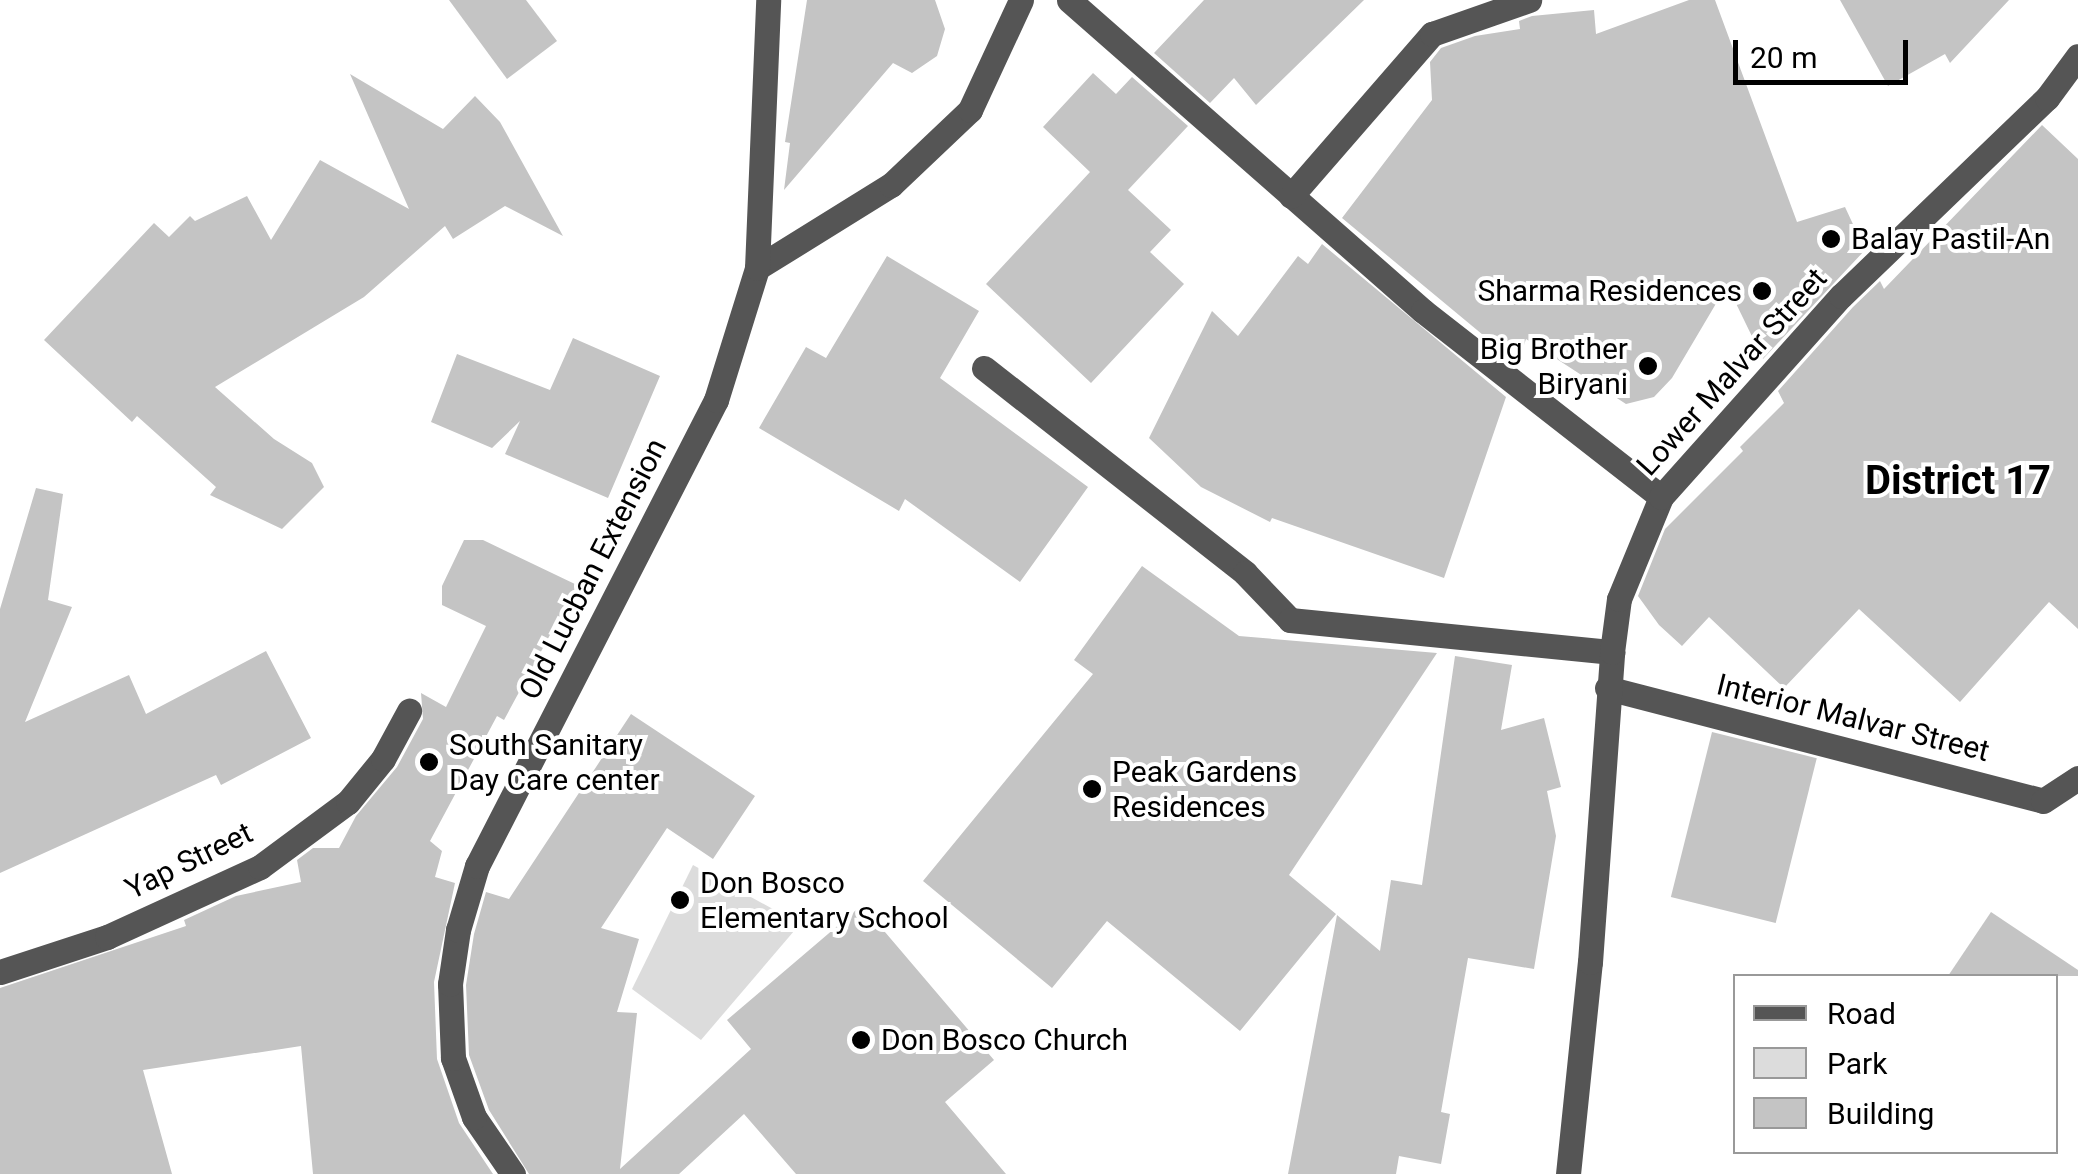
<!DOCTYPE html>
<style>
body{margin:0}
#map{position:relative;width:2078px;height:1174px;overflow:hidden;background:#fff;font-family:Roboto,sans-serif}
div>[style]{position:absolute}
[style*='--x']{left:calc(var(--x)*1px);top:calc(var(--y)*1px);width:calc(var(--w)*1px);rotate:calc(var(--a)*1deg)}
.green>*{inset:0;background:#dcdcdc}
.building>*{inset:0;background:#c4c4c4;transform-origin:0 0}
.minor>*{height:25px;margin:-12.5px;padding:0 12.5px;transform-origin:12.5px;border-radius:12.5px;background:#555}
.dots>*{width:28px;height:28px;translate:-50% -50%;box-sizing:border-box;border:5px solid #fff;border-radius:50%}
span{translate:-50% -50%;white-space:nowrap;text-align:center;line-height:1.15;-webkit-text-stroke:8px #fff;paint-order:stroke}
.poi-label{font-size:30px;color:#000}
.left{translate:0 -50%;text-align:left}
.right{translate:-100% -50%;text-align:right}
.street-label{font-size:30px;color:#000}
.district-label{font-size:40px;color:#000;font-weight:700}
.legend{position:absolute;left:1733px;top:974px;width:325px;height:180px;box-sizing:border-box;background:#fff;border:2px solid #999;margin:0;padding:12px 18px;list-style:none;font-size:30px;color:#000}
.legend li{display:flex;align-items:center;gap:20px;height:50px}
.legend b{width:50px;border:2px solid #999}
.scale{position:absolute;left:1733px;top:40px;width:175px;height:45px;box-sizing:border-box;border:5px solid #000;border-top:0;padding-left:12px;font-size:30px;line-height:35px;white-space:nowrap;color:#000;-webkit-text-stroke:8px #fff;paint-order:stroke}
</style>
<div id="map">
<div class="green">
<i style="clip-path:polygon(693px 865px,800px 924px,701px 1040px,632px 989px)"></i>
</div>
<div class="building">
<i style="clip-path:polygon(449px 0,526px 0,557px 41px,507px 79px)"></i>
<i style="clip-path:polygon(807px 0,935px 0,945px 29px,937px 56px,912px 73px,893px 63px,784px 190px,790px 143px,785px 142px)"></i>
<i style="clip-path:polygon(1204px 0,1364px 0,1256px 105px,1234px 78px,1210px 103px,1154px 53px)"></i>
<i style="clip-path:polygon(1689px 0,1715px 0,1797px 222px,1845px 207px,1865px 250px,1763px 359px,1727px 285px,1672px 378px,1654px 397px,1626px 404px,1526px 339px,1518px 364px,1342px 218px,1432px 100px,1430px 62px,1441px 48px,1475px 36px,1520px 29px,1519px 21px,1532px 16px,1594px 10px,1596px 34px)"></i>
<i style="clip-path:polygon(1840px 0,2009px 0,1950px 63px,1945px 54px,1888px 86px)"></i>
<i style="clip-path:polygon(1093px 73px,1116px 94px,1132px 77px,1188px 126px,1128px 190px,1171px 230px,1150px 252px,1184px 284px,1091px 383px,986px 284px,1090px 172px,1043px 127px)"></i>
<i style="clip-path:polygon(350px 74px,443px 129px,475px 96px,500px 122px,563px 236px,505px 206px,453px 239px,445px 226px,364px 297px,215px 387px,274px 439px,312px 463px,324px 487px,282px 529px,210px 495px,216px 487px,137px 416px,132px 422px,44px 340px,154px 223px,169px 237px,190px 216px,195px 221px,247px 196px,271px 240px,320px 160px,409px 209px)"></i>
<i style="clip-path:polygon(2042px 125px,2078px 159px,2078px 629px,2049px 602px,1960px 702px,1859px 609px,1784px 688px,1709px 617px,1682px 646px,1659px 625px,1638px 596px,1665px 529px,1743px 451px,1740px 447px,1784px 403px,1778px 391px,1853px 307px,1880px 281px,1884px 289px)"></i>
<i style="clip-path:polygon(1322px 244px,1506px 397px,1444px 578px,1272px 518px,1270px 522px,1201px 487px,1149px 438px,1212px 311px,1238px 336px,1298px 256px,1308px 264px)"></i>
<i style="clip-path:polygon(887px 256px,979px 311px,940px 378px,1088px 487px,1020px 582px,905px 499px,899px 511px,759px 428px,806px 347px,826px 358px)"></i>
<i style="clip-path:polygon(573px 338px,660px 376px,608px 498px,505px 454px,520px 421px,492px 448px,431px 422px,457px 354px,550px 390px)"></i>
<i style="clip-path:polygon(36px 488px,63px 494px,48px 600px,72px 607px,25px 722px,129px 675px,146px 714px,266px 651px,311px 738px,221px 785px,216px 775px,0 873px,0 609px)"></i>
<i style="clip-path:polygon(464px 540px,483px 540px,577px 585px,504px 720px,497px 716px,430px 841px,442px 851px,435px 877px,455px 883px,434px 982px,437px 1059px,459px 1123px,493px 1174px,313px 1174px,301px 1046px,143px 1070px,172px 1174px,0 1174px,0 988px,186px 926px,184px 920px,236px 896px,301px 882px,297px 860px,313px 848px,339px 848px,356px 816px,397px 767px,423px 719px,421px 693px,446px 707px,486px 626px,442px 605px,442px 586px)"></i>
<i style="clip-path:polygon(1142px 566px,1239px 636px,1437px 653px,1289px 875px,1336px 914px,1240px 1031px,1107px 921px,1052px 988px,923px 881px,1093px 674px,1074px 660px)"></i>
<i style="clip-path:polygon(1455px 656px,1512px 665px,1501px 730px,1544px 718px,1561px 787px,1547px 791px,1556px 836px,1534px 969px,1468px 958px,1441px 1112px,1450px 1114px,1441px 1164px,1399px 1156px,1396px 1174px,1288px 1174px,1337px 915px,1380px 951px,1391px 880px,1422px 885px)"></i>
<i style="clip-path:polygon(631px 714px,755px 796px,713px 859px,667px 828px,601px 928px,639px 939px,617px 1012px,637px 1013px,620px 1169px,751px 1049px,727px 1020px,862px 905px,994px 1060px,945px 1102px,1006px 1174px,796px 1174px,744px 1114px,679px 1174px,529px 1174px,489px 1110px,469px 1055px,466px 985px,474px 934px,486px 892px,509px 899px)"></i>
<i style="left:1712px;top:732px;width:108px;height:170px;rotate:14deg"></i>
<i style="clip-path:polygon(1991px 912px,2078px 970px,2078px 976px,1948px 976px)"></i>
</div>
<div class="minor">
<i style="--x:1069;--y:0;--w:471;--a:41.3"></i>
<i style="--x:1423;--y:311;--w:302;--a:38"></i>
<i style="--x:1291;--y:196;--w:215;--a:-49"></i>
<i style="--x:1432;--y:34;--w:103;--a:-19.3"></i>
<i style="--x:757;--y:268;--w:158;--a:-31.8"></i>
<i style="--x:891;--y:185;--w:109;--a:-43.5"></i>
<i style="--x:970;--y:110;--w:121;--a:-65.1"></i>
<i style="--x:984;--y:368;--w:332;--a:38.1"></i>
<i style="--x:1245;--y:573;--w:65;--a:46.2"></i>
<i style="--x:1290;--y:620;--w:324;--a:5.7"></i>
<i style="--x:1607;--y:688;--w:450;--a:14.5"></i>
<i style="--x:2043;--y:801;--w:42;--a:-33.3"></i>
<i style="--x:0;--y:972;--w:113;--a:-18.1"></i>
<i style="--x:107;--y:937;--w:168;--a:-24.6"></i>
<i style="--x:260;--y:867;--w:109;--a:-36.5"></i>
<i style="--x:348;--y:802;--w:55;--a:-50.9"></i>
<i style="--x:383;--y:759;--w:55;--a:-61.6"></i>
<i style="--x:513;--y:1174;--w:69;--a:-124.4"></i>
<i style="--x:474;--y:1117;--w:63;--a:-109.6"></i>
<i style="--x:453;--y:1058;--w:74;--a:-92.3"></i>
<i style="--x:450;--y:984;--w:55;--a:-81.6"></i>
<i style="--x:458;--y:930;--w:67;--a:-73.5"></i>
<i style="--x:477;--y:866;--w:524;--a:-62.85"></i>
<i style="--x:716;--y:400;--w:138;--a:-72.7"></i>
<i style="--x:757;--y:268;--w:268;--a:-87.6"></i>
<i style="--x:1568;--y:1174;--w:213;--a:-84.1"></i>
<i style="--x:1590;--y:962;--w:311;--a:-85.9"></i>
<i style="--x:1612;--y:652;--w:53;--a:-82.5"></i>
<i style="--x:1619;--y:599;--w:110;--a:-67.6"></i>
<i style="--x:1661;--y:497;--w:270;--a:-48.2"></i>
<i style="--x:1841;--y:296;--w:286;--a:-43.9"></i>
<i style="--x:2047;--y:98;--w:52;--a:-53.6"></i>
</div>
<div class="dots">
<i style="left:1831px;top:239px;background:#000"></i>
<i style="left:1762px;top:291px;background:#000"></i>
<i style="left:1648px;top:366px;background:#000"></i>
<i style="left:429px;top:762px;background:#000"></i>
<i style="left:1092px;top:789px;background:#000"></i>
<i style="left:680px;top:900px;background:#000"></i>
<i style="left:861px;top:1040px;background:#000"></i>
</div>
<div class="poi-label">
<span class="left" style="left:1851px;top:239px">Balay Pastil-An</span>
<span class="right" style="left:1742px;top:291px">Sharma Residences</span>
<span class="right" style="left:1628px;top:366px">Big Brother<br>Biryani</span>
<span class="left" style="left:449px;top:762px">South Sanitary<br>Day Care center</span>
<span class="left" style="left:1112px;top:789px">Peak Gardens<br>Residences</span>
<span class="left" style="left:700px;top:900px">Don Bosco<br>Elementary School</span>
<span class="left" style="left:881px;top:1040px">Don Bosco Church</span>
</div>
<div class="street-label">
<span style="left:1732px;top:372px;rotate:-48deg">Lower Malvar Street</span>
<span style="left:593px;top:569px;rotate:-63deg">Old Lucban Extension</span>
<span style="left:1853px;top:718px;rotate:14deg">Interior Malvar Street</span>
<span style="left:189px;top:861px;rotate:-26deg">Yap Street</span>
</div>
<div class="district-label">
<span style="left:1958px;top:481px">District 17</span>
</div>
<ul class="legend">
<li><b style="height:12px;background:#555"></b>Road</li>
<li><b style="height:28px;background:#dcdcdc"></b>Park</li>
<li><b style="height:28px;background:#c4c4c4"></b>Building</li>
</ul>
<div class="scale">20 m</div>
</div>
